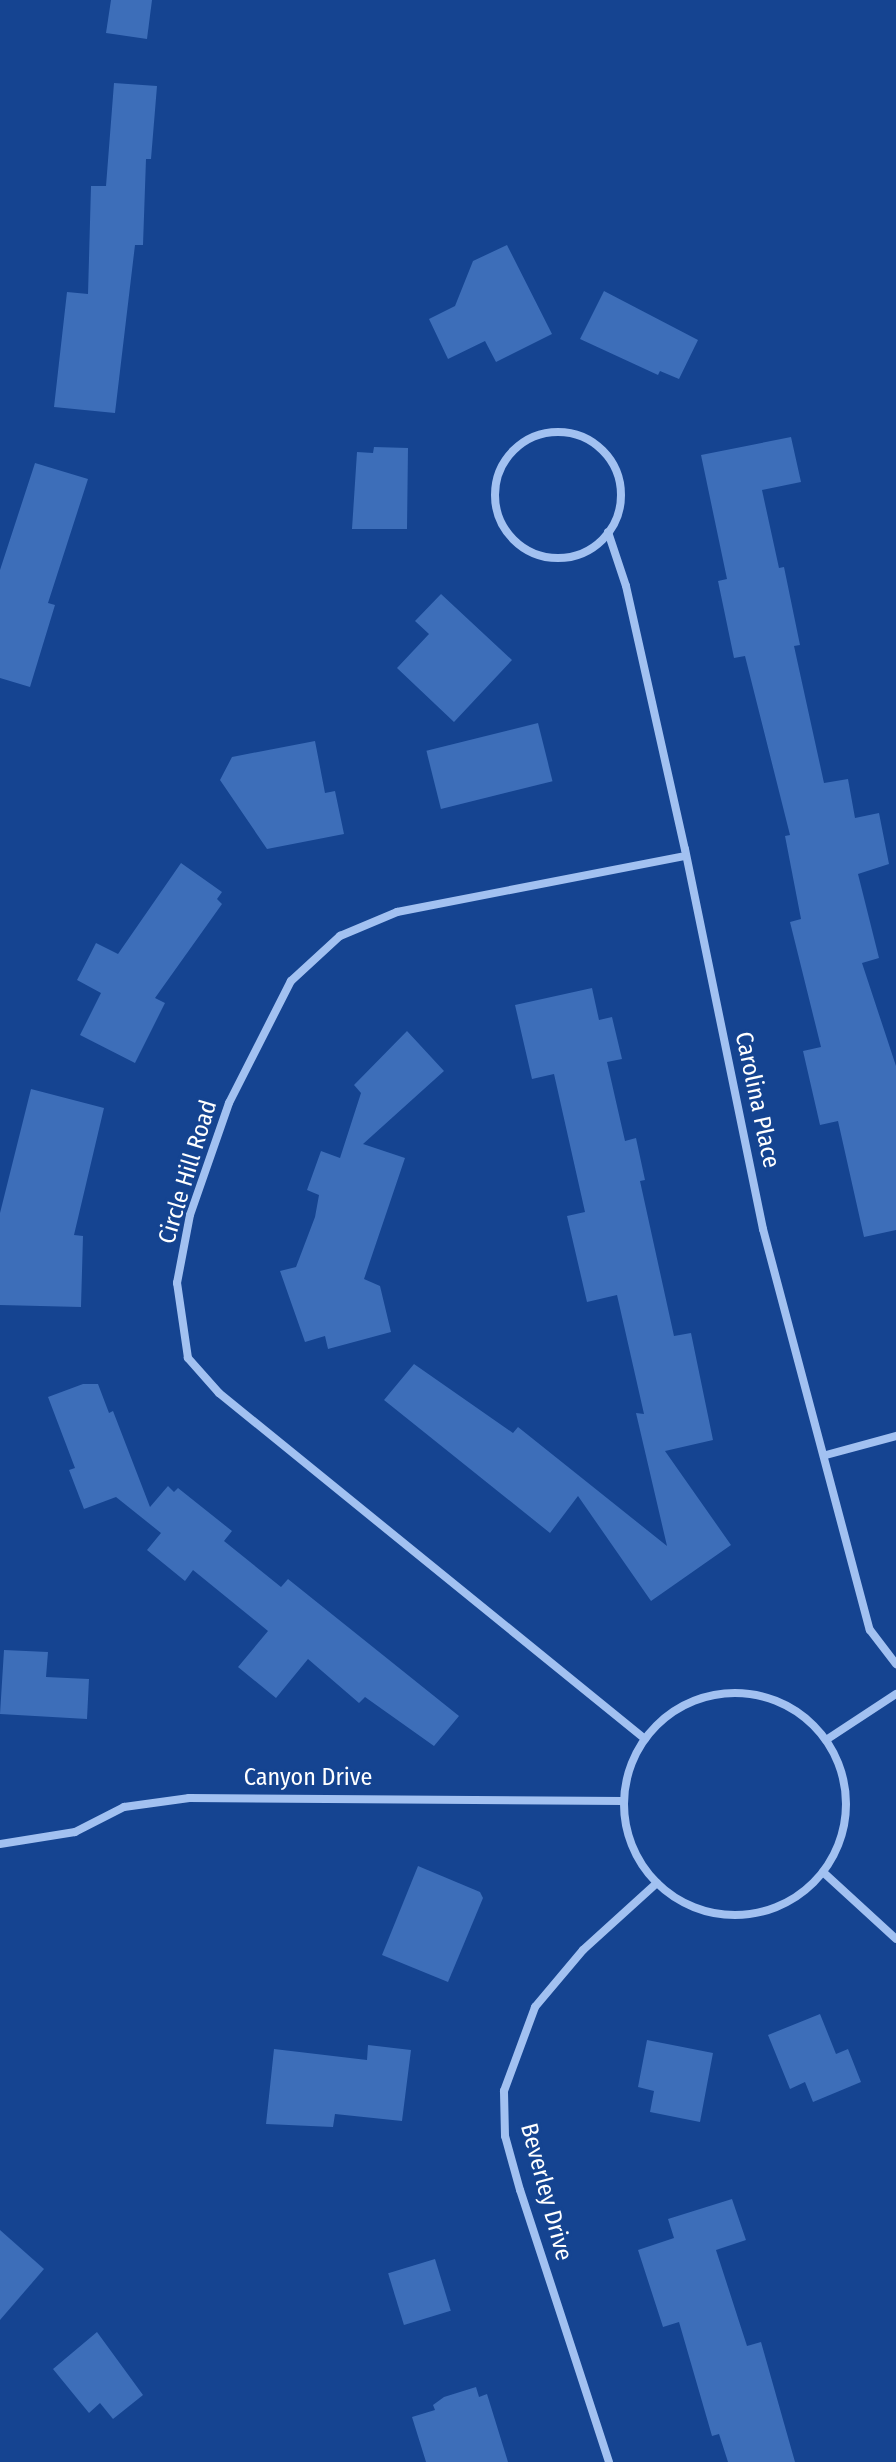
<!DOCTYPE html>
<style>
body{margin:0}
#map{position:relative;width:896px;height:2462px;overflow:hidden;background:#154491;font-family:"Fira Sans Condensed",sans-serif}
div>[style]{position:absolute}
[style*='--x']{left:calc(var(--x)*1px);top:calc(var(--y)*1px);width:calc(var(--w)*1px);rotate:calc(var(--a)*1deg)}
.building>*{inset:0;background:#3d6eb9;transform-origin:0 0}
.street>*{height:8px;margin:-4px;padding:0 4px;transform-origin:4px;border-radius:4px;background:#a2c1f1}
.street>.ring{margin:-4px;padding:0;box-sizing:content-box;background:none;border:8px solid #a2c1f1;border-radius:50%}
span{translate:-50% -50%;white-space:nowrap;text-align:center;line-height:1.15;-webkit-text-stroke:6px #154491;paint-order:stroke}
.street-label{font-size:24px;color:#fff}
</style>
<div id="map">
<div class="building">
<i style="clip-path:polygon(111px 0,152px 0,147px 39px,106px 33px)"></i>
<i style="clip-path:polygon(114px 83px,157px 86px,151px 159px,146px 159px,143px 245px,135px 245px,115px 413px,54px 407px,67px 292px,88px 294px,91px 186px,106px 186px)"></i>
<i style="clip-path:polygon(507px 245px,552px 334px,496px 362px,485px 341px,448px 359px,429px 319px,455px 306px,473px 261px)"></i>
<i style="clip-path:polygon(604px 291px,698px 340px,679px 379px,660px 371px,658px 375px,580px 339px)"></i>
<i style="clip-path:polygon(791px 437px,801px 482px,762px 490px,779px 568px,784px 567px,800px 645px,794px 646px,824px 783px,848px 779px,855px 818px,879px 813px,889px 864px,858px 874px,879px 958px,862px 963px,896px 1066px,896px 1230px,864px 1237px,838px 1121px,820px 1125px,803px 1051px,821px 1047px,790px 922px,801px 919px,785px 836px,790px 835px,745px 656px,734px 658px,718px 581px,727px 579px,701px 455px)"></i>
<i style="clip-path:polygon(374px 447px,408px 448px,407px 529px,352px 529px,357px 452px,373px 453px)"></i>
<i style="clip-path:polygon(35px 463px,88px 479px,48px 603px,55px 605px,30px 687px,0 678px,0 570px)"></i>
<i style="clip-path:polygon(441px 594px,512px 660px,454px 722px,397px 668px,429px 634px,415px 621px)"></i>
<i style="left:538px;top:723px;width:60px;height:115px;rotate:76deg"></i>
<i style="clip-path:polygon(315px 741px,325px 793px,335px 791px,344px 834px,267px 849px,220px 780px,232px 757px)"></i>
<i style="clip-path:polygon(181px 863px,222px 892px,217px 899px,222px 904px,155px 998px,165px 1003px,135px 1063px,80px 1035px,101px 993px,77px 980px,96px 943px,118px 954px)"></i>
<i style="clip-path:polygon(592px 988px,599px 1020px,612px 1017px,622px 1059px,607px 1062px,625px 1141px,636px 1138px,645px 1180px,640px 1181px,674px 1336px,691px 1333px,713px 1440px,665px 1451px,731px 1545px,651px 1601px,578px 1496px,550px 1533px,384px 1400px,414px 1364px,513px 1433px,518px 1427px,667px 1546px,636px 1413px,644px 1414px,617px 1295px,587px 1302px,567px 1216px,585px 1212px,554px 1074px,532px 1079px,515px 1005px)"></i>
<i style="clip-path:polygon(407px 1031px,444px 1071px,363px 1144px,405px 1158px,364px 1279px,380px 1286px,391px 1332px,328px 1349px,325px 1336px,305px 1342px,280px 1271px,296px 1267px,315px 1217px,319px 1195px,307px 1190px,321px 1151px,340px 1158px,361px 1093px,354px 1085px)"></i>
<i style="clip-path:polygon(31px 1089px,104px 1108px,74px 1235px,83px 1236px,81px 1307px,0 1305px,0 1213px)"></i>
<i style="clip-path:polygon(83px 1384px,98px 1384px,109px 1413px,113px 1411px,150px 1507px,168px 1486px,174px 1492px,178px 1488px,232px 1531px,224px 1541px,281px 1587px,288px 1579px,459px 1716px,434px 1746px,365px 1697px,359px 1703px,308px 1659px,276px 1698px,238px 1667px,268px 1631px,193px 1570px,185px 1581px,147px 1550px,161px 1533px,116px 1497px,84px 1509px,69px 1470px,75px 1468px,48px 1397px)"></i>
<i style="clip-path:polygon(4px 1650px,48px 1652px,46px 1677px,89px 1679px,87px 1719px,0 1714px)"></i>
<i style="clip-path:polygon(418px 1866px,480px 1892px,483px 1898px,448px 1982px,382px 1955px)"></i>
<i style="clip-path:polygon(820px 2014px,836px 2054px,848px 2049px,861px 2082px,813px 2102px,805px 2082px,790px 2089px,768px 2035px)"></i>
<i style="clip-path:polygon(647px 2040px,713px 2053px,700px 2122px,650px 2112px,654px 2091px,638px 2087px)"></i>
<i style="clip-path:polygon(368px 2045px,411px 2050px,402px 2121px,335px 2114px,333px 2127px,266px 2124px,274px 2049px,367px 2060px)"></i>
<i style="clip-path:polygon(732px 2199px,746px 2240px,716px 2250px,747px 2346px,761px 2342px,795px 2462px,728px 2462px,719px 2434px,712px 2436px,679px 2322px,663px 2327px,638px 2250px,674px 2238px,668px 2219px)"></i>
<i style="clip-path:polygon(0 2230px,44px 2269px,0 2320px)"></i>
<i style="left:435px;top:2259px;width:54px;height:49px;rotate:73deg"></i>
<i style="clip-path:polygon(97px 2332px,143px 2395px,113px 2419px,100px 2403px,89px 2413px,53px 2369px)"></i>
<i style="clip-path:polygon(476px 2387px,479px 2397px,487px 2394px,508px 2462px,426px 2462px,412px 2417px,435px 2410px,433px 2405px,444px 2397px)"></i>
</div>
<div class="street">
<i class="ring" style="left:495px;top:432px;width:118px;height:118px"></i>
<i style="--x:608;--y:532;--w:57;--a:71.6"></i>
<i style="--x:626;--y:586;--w:270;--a:77.4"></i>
<i style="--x:685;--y:849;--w:388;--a:78.4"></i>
<i style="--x:763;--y:1229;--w:415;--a:75.1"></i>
<i style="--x:870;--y:1630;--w:43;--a:52.6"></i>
<i style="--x:826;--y:1455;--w:73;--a:-15.2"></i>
<i class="ring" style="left:624px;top:1693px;width:214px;height:214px"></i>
<i style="--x:645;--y:1739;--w:549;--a:-140.92"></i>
<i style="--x:219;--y:1393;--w:47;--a:-131.5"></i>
<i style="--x:188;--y:1358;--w:76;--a:-98.3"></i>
<i style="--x:177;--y:1283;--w:69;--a:-79.2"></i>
<i style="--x:190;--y:1215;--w:119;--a:-70.8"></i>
<i style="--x:229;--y:1103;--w:137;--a:-63.1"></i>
<i style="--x:291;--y:981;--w:67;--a:-42.6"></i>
<i style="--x:340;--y:936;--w:62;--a:-22.8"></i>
<i style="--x:397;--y:912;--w:294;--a:-11"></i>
<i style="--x:826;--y:1740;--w:84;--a:-33.3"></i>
<i style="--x:0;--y:1844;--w:76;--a:-9.1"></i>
<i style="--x:75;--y:1832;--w:55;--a:-27"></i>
<i style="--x:124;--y:1807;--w:66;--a:-7.9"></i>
<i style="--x:189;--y:1798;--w:434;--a:0.4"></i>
<i style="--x:823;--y:1872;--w:99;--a:42.5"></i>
<i style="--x:609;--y:2462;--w:286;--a:-108.1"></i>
<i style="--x:520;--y:2190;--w:56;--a:-105.5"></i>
<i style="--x:505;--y:2136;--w:45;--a:-91.3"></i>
<i style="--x:504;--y:2091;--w:90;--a:-69.7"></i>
<i style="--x:535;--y:2007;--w:75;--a:-49.9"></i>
<i style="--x:583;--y:1950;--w:100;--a:-42.2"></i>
</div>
<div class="street-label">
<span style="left:757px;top:1100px;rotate:78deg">Carolina Place</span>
<span style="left:188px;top:1172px;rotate:-73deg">Circle Hill Road</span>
<span style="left:308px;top:1778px">Canyon Drive</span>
<span style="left:546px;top:2192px;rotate:75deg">Beverley Drive</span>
</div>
</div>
